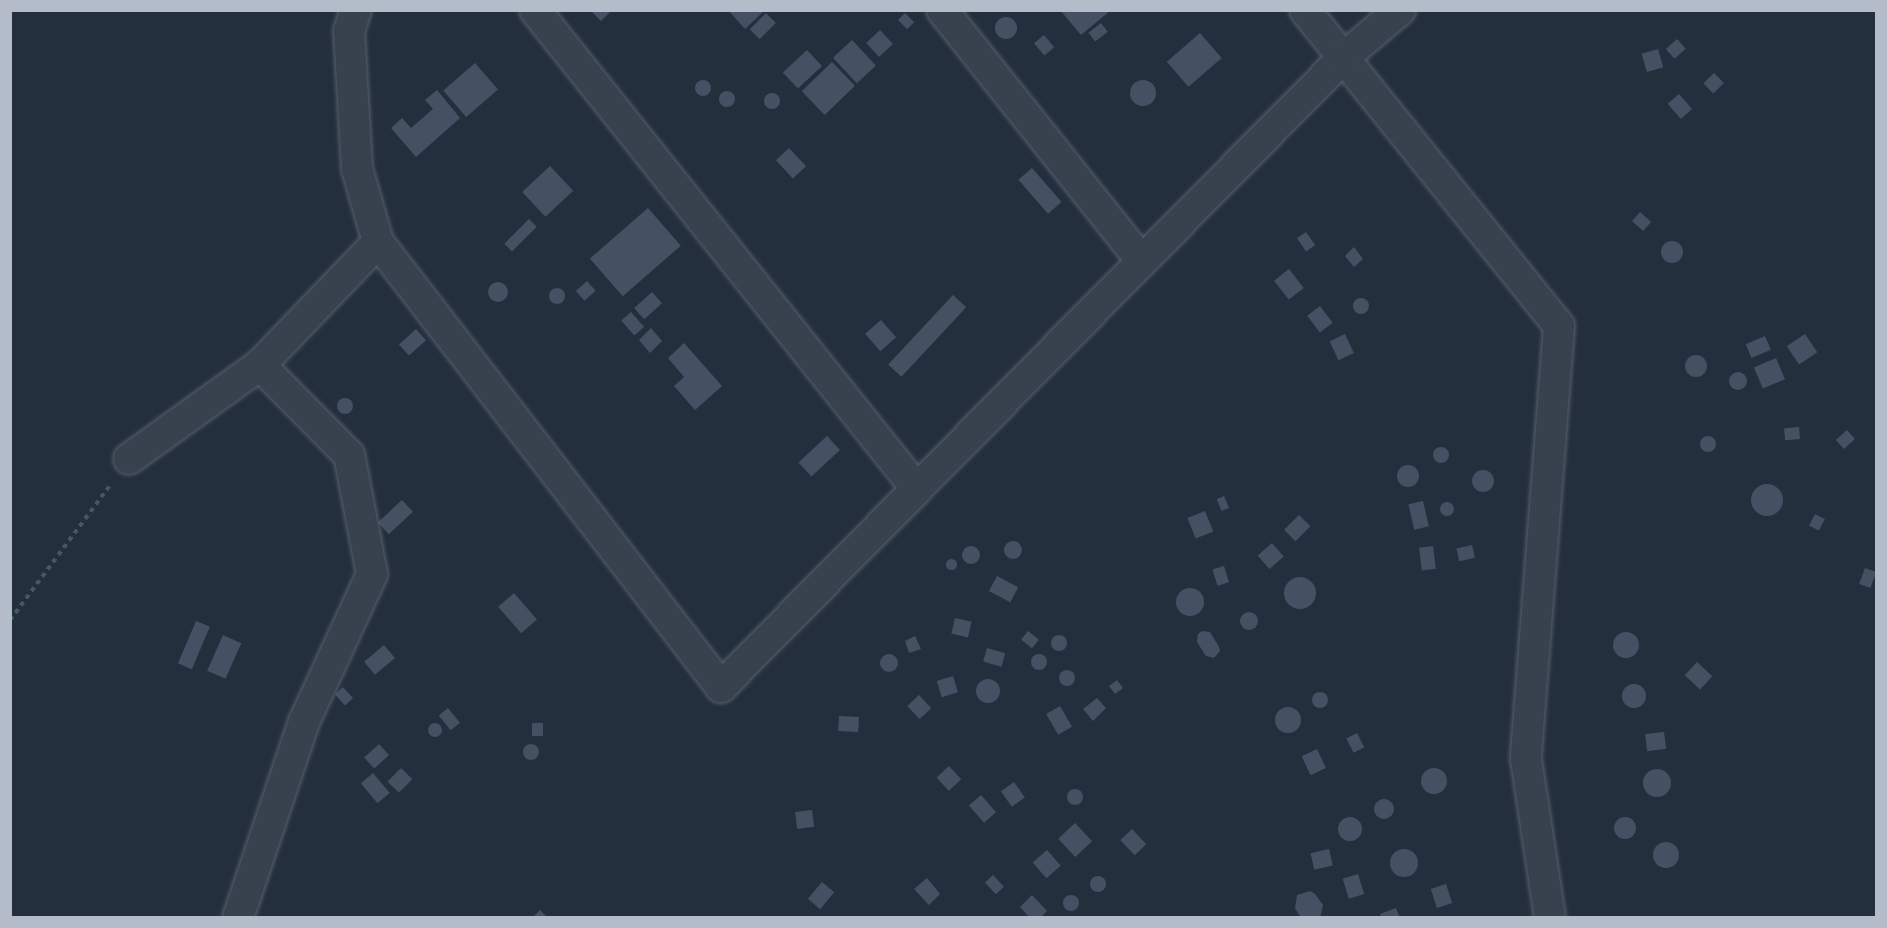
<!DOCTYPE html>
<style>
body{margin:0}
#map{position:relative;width:1887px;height:928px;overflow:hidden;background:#242f3e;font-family:"PT Sans Narrow",sans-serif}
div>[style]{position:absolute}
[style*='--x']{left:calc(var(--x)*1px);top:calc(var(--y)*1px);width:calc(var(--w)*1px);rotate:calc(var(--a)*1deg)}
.building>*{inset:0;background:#455162;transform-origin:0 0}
.round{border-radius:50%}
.path>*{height:4px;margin-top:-2px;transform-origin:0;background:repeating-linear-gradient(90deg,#44595c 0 4.5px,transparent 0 9px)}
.roads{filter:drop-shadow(0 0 2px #565f6c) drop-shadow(0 0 2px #565f6c)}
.minor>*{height:30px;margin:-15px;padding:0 15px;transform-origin:15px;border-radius:15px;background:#38414e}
span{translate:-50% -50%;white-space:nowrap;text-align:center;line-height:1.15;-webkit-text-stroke:5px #1d2633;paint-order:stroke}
.frame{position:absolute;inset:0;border:12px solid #b4bcc9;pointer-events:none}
</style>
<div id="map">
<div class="building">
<i style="clip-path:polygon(590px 10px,612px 10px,601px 21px)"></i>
<i style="clip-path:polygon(728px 10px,765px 10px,745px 29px)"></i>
<i style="clip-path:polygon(1060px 10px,1111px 10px,1081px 35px)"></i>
<i style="left:766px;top:13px;width:14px;height:23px;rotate:45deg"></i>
<i style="left:905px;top:13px;width:13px;height:10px;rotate:45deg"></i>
<i class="round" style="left:995px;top:17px;width:22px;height:22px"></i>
<i style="left:1101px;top:23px;width:11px;height:16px;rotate:52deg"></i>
<i style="left:880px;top:30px;width:19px;height:19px;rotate:47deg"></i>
<i style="left:1200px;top:33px;width:33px;height:44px;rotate:49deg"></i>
<i style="left:1044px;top:35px;width:16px;height:13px;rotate:50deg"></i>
<i style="left:1677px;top:39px;width:13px;height:15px;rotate:48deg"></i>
<i style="left:852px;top:40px;width:35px;height:26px;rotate:47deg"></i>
<i style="left:1658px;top:49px;width:19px;height:17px;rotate:74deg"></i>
<i style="left:807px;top:50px;width:22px;height:33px;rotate:47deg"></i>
<i style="left:832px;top:62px;width:33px;height:42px;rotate:46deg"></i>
<i style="left:475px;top:63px;width:35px;height:42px;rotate:49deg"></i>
<i style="left:1714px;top:73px;width:14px;height:15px;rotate:45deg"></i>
<i class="round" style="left:695px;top:80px;width:16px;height:16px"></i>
<i class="round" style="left:1130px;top:80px;width:26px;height:26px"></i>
<i style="clip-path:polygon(437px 90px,460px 118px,416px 157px,391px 128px,402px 118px,411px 128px,433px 109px,425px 100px)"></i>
<i class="round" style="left:719px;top:91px;width:16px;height:16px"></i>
<i class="round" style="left:764px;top:93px;width:16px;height:16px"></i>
<i style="left:1679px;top:94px;width:20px;height:15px;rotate:49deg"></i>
<i style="left:789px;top:148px;width:25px;height:18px;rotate:47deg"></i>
<i style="left:550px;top:166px;width:34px;height:38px;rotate:47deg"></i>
<i style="left:1032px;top:168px;width:45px;height:18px;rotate:49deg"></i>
<i style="left:648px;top:208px;width:50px;height:77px;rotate:49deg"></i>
<i style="left:1640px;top:212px;width:15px;height:12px;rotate:42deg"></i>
<i style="left:529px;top:219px;width:11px;height:35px;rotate:45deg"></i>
<i style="left:1306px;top:232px;width:16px;height:11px;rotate:55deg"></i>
<i class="round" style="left:1661px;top:241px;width:22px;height:22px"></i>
<i style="clip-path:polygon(1354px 247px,1363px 259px,1354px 267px,1345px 256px)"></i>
<i style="left:1289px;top:269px;width:24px;height:19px;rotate:52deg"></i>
<i style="left:587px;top:281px;width:13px;height:15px;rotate:48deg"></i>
<i class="round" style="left:488px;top:282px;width:20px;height:20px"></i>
<i class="round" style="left:549px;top:288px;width:16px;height:16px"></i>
<i style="left:652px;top:292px;width:15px;height:24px;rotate:48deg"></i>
<i style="left:953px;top:295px;width:18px;height:95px;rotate:43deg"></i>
<i class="round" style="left:1353px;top:298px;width:16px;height:16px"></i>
<i style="left:1320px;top:306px;width:21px;height:16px;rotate:53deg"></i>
<i style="left:631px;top:312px;width:20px;height:13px;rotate:49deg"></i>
<i style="left:881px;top:320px;width:23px;height:21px;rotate:49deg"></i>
<i style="clip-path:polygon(651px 328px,662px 341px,650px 353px,639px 340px)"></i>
<i style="left:416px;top:329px;width:15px;height:23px;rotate:48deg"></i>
<i style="left:1345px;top:334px;width:21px;height:17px;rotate:65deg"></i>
<i style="left:1805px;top:334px;width:22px;height:22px;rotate:56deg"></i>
<i style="left:1765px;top:336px;width:15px;height:21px;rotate:67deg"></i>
<i style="clip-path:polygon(684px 343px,722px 386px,695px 410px,674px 386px,684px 377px,668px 358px)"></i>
<i class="round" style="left:1685px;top:355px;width:22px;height:22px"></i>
<i style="left:1776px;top:358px;width:23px;height:24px;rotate:67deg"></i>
<i class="round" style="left:1729px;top:372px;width:18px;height:18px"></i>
<i class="round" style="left:337px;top:398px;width:16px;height:16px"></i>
<i style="left:1799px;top:427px;width:12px;height:15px;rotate:85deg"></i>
<i style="left:1847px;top:430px;width:12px;height:15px;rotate:48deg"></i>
<i style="left:827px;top:436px;width:19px;height:39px;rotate:47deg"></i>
<i class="round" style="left:1700px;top:436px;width:16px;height:16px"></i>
<i class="round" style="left:1433px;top:447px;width:16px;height:16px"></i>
<i class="round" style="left:1397px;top:465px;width:22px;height:22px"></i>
<i class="round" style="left:1472px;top:470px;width:22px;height:22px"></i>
<i class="round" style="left:1751px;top:484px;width:32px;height:32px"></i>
<i style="left:1224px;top:496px;width:13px;height:8px;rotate:67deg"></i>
<i style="left:402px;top:500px;width:16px;height:33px;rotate:47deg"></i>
<i style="left:1423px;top:501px;width:26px;height:15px;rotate:77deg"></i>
<i class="round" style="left:1440px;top:502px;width:14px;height:14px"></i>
<i style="left:1205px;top:511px;width:22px;height:19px;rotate:68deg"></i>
<i style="left:1815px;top:514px;width:11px;height:13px;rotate:27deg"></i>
<i style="left:1299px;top:515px;width:16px;height:21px;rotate:45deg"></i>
<i class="round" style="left:1004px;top:541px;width:18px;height:18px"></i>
<i style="left:1272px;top:543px;width:18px;height:19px;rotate:49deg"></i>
<i style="left:1472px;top:545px;width:13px;height:16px;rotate:77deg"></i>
<i style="left:1433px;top:546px;width:23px;height:14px;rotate:83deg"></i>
<i class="round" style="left:962px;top:546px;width:18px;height:18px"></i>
<i class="round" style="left:945.5px;top:558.5px;width:11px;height:11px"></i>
<i style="left:1224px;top:566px;width:17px;height:12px;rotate:73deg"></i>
<i style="left:1865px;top:568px;width:12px;height:17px;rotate:20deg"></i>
<i style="left:997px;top:576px;width:24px;height:17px;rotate:28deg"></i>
<i class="round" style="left:1284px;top:577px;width:32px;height:32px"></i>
<i class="round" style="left:1176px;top:588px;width:28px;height:28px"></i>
<i style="left:514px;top:593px;width:35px;height:21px;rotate:49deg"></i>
<i class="round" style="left:1240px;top:612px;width:18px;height:18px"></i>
<i style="left:955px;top:618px;width:17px;height:16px;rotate:13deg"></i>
<i style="left:196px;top:621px;width:15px;height:46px;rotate:23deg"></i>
<i style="left:1028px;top:631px;width:14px;height:11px;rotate:39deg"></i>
<i style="clip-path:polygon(1202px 631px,1210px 632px,1219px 647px,1220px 651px,1214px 658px,1206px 656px,1197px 642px,1198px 634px)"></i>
<i class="round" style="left:1613px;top:632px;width:26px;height:26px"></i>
<i class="round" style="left:1051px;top:635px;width:16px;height:16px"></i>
<i style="left:223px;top:635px;width:20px;height:39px;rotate:24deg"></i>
<i style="clip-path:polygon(915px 636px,921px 649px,909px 653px,905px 641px)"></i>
<i style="left:384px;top:645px;width:17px;height:26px;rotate:50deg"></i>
<i style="left:987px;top:648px;width:19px;height:14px;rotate:16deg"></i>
<i class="round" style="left:1031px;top:654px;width:16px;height:16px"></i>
<i class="round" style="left:880px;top:654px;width:18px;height:18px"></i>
<i style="left:1697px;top:662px;width:21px;height:18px;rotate:43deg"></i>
<i class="round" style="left:1059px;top:670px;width:16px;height:16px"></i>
<i style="left:953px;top:676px;width:17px;height:17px;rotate:73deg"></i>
<i class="round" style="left:976px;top:679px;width:24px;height:24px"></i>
<i style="left:1117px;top:680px;width:10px;height:10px;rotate:53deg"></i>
<i class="round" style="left:1622px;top:684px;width:24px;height:24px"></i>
<i style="left:343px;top:687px;width:15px;height:11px;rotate:48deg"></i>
<i class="round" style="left:1312px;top:692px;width:16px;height:16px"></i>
<i style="left:919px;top:695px;width:18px;height:16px;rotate:47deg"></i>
<i style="clip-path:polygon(1097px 698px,1106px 708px,1093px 721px,1083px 709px)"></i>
<i style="left:1060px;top:706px;width:24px;height:16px;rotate:60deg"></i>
<i class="round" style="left:1275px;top:707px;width:26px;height:26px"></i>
<i style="left:448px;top:708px;width:19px;height:12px;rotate:51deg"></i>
<i style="left:839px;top:716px;width:20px;height:15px;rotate:3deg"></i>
<i class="round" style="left:428px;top:723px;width:14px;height:14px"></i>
<i style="left:532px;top:723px;width:11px;height:13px"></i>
<i style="left:1664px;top:732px;width:17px;height:19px;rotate:83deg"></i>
<i style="left:1357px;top:733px;width:16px;height:12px;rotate:63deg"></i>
<i class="round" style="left:523px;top:744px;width:16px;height:16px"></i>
<i style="left:379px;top:744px;width:15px;height:20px;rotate:48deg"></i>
<i style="left:1317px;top:749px;width:21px;height:17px;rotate:65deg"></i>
<i style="left:949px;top:766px;width:18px;height:17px;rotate:47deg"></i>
<i style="left:401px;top:768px;width:16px;height:19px;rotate:45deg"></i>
<i class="round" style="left:1421px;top:768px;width:26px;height:26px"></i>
<i class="round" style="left:1643px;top:769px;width:28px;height:28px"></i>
<i style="left:373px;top:773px;width:26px;height:16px;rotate:50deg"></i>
<i style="left:1014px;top:782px;width:19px;height:16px;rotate:55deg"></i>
<i class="round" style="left:1067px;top:789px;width:16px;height:16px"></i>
<i style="left:981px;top:795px;width:23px;height:16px;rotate:49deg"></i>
<i class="round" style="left:1374px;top:799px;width:20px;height:20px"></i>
<i style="left:812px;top:810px;width:17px;height:17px;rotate:83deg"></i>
<i class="round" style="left:1614px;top:817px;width:22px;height:22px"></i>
<i class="round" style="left:1338px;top:817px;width:24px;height:24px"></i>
<i style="left:1075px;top:823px;width:25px;height:23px;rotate:47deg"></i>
<i style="left:1132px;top:829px;width:21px;height:16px;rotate:47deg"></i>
<i class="round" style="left:1653px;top:842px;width:26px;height:26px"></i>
<i class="round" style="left:1390px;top:849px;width:28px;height:28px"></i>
<i style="left:1329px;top:849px;width:17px;height:19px;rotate:77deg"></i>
<i style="left:1047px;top:850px;width:21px;height:19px;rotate:49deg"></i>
<i style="left:1358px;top:874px;width:21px;height:16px;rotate:73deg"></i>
<i style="left:993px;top:875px;width:16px;height:11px;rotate:47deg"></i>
<i class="round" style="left:1090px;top:876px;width:16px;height:16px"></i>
<i style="clip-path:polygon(927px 878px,940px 894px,929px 905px,914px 889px)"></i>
<i style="left:822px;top:882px;width:16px;height:22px;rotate:40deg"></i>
<i style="left:1446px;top:884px;width:20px;height:16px;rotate:72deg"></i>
<i style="clip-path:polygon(1310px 891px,1315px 894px,1323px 905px,1320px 918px,1301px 918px,1295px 908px,1297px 895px)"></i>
<i class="round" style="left:1063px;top:895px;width:16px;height:16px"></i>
<i style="clip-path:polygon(1032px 895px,1047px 911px,1040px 918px,1030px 918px,1020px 907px)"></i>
<i style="clip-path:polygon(1396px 908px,1400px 918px,1382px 918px,1380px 914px)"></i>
<i style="clip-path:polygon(540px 910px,548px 918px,532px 918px)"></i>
</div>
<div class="path">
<i style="--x:10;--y:620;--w:169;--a:-53.4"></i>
</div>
<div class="roads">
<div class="minor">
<i style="--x:535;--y:10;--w:613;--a:51.43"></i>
<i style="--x:942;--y:10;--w:321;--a:51.5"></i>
<i style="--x:1305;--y:10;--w:405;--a:51.2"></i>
<i style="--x:1559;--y:326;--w:434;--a:94.4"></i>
<i style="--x:1526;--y:759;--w:161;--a:81.4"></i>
<i style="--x:378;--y:242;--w:562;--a:52.38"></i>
<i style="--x:721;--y:687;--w:885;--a:-45.32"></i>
<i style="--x:1343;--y:58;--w:75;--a:-40.1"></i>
<i style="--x:129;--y:459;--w:161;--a:-35.7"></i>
<i style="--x:238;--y:918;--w:207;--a:-71.4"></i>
<i style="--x:304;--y:722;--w:163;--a:-65.3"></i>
<i style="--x:372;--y:574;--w:121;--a:-100.9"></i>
<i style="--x:349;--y:455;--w:127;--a:-134.7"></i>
<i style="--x:260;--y:365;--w:170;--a:-46.2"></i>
<i style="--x:378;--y:242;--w:76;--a:-106"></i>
<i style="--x:357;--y:169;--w:138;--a:-93.3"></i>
<i style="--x:349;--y:31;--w:22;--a:-72"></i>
</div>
</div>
<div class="frame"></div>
</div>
